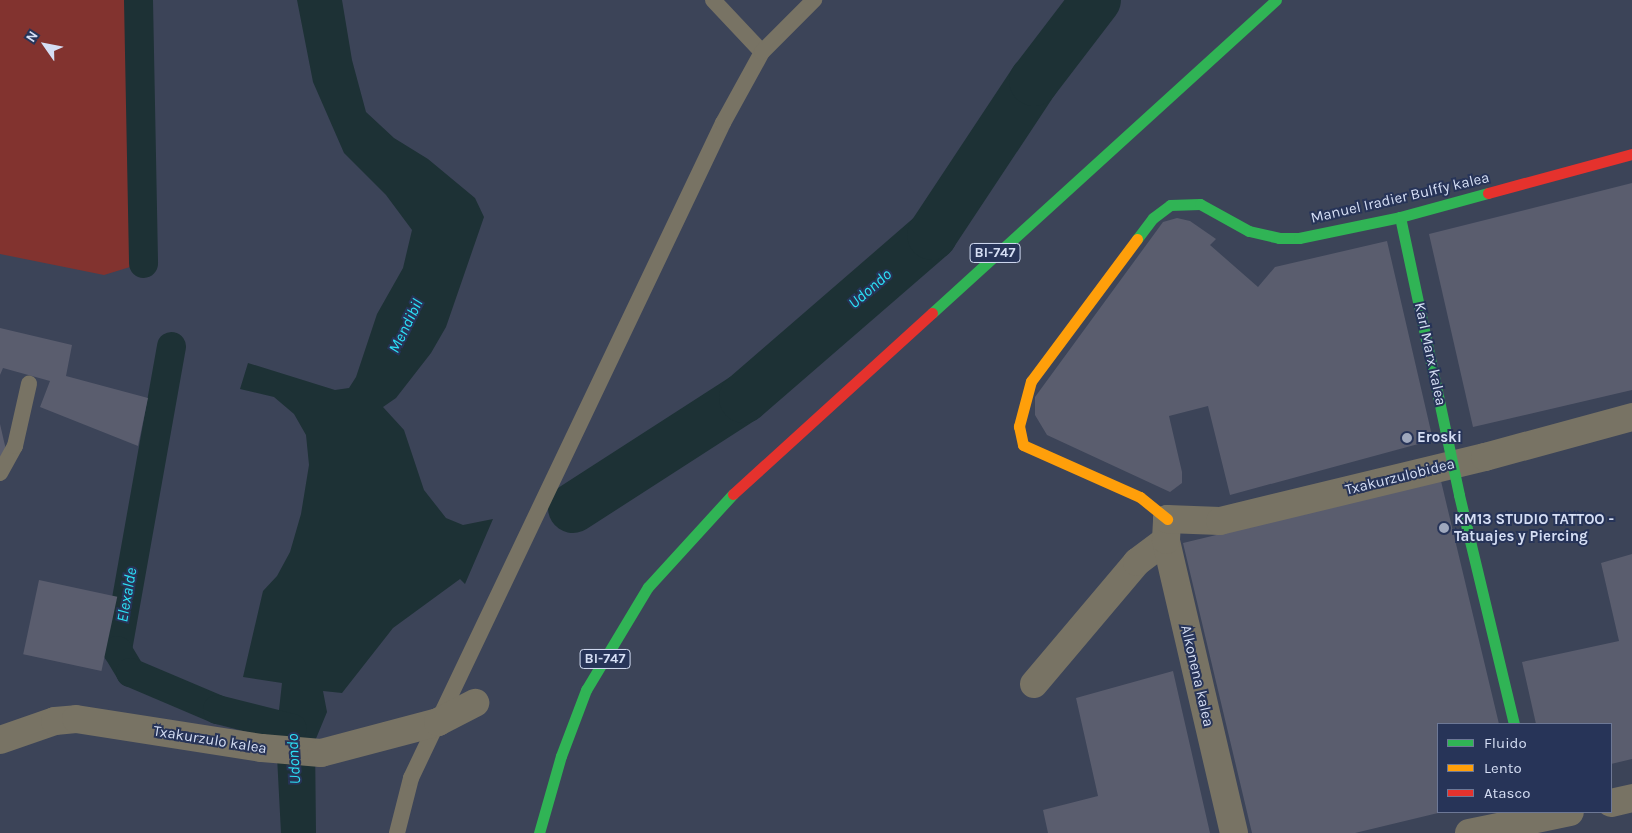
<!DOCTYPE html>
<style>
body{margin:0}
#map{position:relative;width:1632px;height:833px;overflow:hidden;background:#3c4458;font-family:Karla,sans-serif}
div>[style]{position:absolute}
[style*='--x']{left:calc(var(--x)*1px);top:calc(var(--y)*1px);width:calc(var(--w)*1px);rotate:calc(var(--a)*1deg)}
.green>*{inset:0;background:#82332f}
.water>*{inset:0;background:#1d3135}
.canal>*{height:29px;margin:-14.5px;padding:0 14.5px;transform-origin:14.5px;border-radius:14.5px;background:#1d3135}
.river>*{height:50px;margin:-25px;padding:0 25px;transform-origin:25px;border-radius:25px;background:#1d3135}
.building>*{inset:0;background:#5a5d6e;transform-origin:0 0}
.lane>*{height:16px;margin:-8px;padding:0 8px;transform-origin:8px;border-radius:8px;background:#787364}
.street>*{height:28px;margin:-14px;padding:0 14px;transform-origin:14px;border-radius:14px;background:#787364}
.fast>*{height:11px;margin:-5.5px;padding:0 5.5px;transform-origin:5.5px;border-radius:5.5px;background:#30b455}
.slow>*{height:11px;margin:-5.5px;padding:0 5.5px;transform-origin:5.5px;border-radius:5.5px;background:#ff9f0a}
.jam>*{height:11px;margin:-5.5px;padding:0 5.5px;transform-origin:5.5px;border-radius:5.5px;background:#e5322d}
.dots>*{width:14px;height:14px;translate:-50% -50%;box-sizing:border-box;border:2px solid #273458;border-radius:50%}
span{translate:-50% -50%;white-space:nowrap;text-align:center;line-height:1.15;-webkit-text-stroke:4px #273458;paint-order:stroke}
.shield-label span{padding:1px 4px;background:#273458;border:1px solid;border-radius:4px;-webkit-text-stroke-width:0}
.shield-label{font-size:14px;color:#d5def4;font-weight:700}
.street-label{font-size:15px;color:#d5def4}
.poi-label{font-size:15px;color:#d5def4;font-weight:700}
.left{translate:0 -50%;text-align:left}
.water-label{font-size:16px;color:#2ce0f6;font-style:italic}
.legend{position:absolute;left:1437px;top:723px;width:175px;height:90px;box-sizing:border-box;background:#273458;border:1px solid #6d7896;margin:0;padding:6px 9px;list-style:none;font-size:15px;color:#d5def4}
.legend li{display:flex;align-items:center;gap:10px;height:25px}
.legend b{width:25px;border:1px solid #6d7896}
.north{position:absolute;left:20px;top:20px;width:50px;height:50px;-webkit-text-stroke:4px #273458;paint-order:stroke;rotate:303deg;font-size:14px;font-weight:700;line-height:20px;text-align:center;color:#d5def4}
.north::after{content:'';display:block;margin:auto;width:18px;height:22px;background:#d5def4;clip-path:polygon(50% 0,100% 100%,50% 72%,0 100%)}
</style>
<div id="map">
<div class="green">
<i style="clip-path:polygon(0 0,127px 0,143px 263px,104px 275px,0 254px)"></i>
</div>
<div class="water">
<i style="clip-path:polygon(297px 0,342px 0,352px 60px,366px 112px,394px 138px,428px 159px,475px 198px,484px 217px,446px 327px,431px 353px,396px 398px,383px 407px,404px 430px,424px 490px,446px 518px,463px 525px,493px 519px,465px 584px,460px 579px,393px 628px,342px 693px,323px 691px,327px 712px,315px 741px,316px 833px,281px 833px,276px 737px,282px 683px,243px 677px,263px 591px,277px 576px,290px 552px,301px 514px,309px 465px,306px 435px,294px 414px,274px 397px,240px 389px,248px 363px,335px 390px,349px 388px,356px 377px,377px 314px,403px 268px,412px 230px,386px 195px,344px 153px,313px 82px)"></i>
</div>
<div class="canal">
<i style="--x:138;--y:0;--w:263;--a:88.9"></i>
<i style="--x:171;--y:346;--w:309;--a:100.1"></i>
<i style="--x:117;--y:650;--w:26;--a:59"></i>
<i style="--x:130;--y:672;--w:95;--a:23"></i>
<i style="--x:217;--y:709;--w:77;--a:14.2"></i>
</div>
<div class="river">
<i style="--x:573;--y:508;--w:203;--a:-32.8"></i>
<i style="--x:744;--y:398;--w:249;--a:-40.9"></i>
<i style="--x:932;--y:235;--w:185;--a:-56.5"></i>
<i style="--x:1034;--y:81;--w:102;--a:-52.6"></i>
</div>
<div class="building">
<i style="clip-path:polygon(1632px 183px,1632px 390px,1473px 427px,1429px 234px)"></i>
<i style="clip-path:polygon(1177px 218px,1190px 221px,1216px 239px,1210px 245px,1258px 287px,1275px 267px,1387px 241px,1433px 440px,1230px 495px,1208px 406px,1169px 416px,1182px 472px,1182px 483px,1170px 492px,1047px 435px,1035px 415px,1035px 397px,1163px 222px)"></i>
<i style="clip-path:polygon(0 328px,72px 345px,66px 376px,148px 398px,138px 446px,40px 407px,50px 381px,3px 368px,0 375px)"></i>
<i style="clip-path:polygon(0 424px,6px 450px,0 459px)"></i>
<i style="clip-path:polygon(1441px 481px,1499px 724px,1438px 724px,1438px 813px,1355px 833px,1252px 833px,1183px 543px)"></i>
<i style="clip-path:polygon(1632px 554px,1632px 759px,1611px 764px,1611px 724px,1536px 724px,1522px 662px,1619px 641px,1601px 563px)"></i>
<i style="left:39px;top:580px;width:80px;height:76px;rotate:12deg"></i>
<i style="clip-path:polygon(1173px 671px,1210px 833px,1048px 833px,1043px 810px,1098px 796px,1076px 698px)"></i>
</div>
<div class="lane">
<i style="--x:713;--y:0;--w:71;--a:46.7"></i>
<i style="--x:0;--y:473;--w:31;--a:-61"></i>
<i style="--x:15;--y:446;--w:64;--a:-77.3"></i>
<i style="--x:397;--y:833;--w:57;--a:-75.7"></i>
<i style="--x:411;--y:778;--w:726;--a:-64.53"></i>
<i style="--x:723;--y:123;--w:81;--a:-61.2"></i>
<i style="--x:762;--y:52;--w:74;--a:-45"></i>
</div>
<div class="street">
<i style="--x:1034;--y:684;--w:160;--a:-49.8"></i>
<i style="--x:1137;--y:562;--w:36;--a:-37"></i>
<i style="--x:0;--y:740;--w:58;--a:-19.1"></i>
<i style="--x:55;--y:721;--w:21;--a:-5"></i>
<i style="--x:76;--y:719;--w:188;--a:8.9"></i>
<i style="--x:262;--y:748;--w:59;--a:4.8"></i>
<i style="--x:321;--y:753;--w:121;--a:-14.8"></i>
<i style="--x:438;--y:722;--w:42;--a:-27.2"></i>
<i style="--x:1611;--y:803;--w:22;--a:-13"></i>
<i style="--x:1234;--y:833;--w:301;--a:-103.1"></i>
<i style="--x:1166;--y:540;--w:21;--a:-87"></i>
<i style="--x:1167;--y:519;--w:53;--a:2.2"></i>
<i style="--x:1220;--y:521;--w:273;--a:-13.6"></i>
<i style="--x:1485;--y:457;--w:152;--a:-15.2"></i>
<i style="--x:1469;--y:833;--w:103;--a:-11.7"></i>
</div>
<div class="fast">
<i style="--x:1400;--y:217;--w:284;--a:78"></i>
<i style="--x:1459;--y:495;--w:236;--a:76.5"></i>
<i style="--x:1137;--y:239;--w:26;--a:-53"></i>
<i style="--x:1153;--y:218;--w:21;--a:-37"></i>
<i style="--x:1170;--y:205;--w:30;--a:-2"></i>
<i style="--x:1200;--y:204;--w:56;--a:28.9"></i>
<i style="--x:1249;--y:231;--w:31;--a:13"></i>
<i style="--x:1279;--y:238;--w:20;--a:0"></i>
<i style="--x:1299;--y:238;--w:103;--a:-11.7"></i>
<i style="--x:1400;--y:217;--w:91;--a:-15.3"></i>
<i style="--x:932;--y:313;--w:465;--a:-42.3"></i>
<i style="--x:539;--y:833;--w:80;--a:-74.1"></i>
<i style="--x:561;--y:756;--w:71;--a:-69.3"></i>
<i style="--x:586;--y:690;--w:120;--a:-59"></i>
<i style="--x:648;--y:587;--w:126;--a:-47.6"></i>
</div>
<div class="slow">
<i style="--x:1137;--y:239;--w:177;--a:126.7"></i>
<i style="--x:1031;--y:381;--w:47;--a:104.9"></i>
<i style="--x:1019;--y:426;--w:19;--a:78"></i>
<i style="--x:1023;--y:445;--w:128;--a:24"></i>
<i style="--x:1140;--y:497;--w:35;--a:39"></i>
</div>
<div class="jam">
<i style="--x:1488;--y:193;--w:149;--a:-15.2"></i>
<i style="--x:733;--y:494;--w:269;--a:-42.3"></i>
</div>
<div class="dots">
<i style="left:1407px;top:438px;background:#9fa8bd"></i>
<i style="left:1444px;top:528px;background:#9fa8bd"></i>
</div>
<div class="shield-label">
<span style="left:995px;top:253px">BI-747</span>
<span style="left:605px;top:659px">BI-747</span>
</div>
<div class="street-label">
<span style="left:1400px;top:198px;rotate:-13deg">Manuel Iradier Bulffy kalea</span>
<span style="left:1430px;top:354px;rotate:78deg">Karl Marx kalea</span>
<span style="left:1400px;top:477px;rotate:-14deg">Txakurzulobidea</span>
<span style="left:1197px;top:676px;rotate:77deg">Alkonena kalea</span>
<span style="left:210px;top:740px;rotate:9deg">Txakurzulo kalea</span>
</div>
<div class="poi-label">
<span class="left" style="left:1417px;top:438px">Eroski</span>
<span class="left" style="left:1454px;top:528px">KM13 STUDIO TATTOO -<br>Tatuajes y Piercing</span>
</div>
<div class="water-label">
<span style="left:870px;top:289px;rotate:-41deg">Udondo</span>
<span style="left:406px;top:326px;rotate:-64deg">Mendibil</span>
<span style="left:127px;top:595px;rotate:-80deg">Elexalde</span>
<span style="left:294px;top:759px;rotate:-93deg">Udondo</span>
</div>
<ul class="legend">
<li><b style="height:6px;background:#30b455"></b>Fluido</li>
<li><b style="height:6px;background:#ff9f0a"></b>Lento</li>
<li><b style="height:6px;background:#e5322d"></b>Atasco</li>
</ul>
<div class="north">N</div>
</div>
